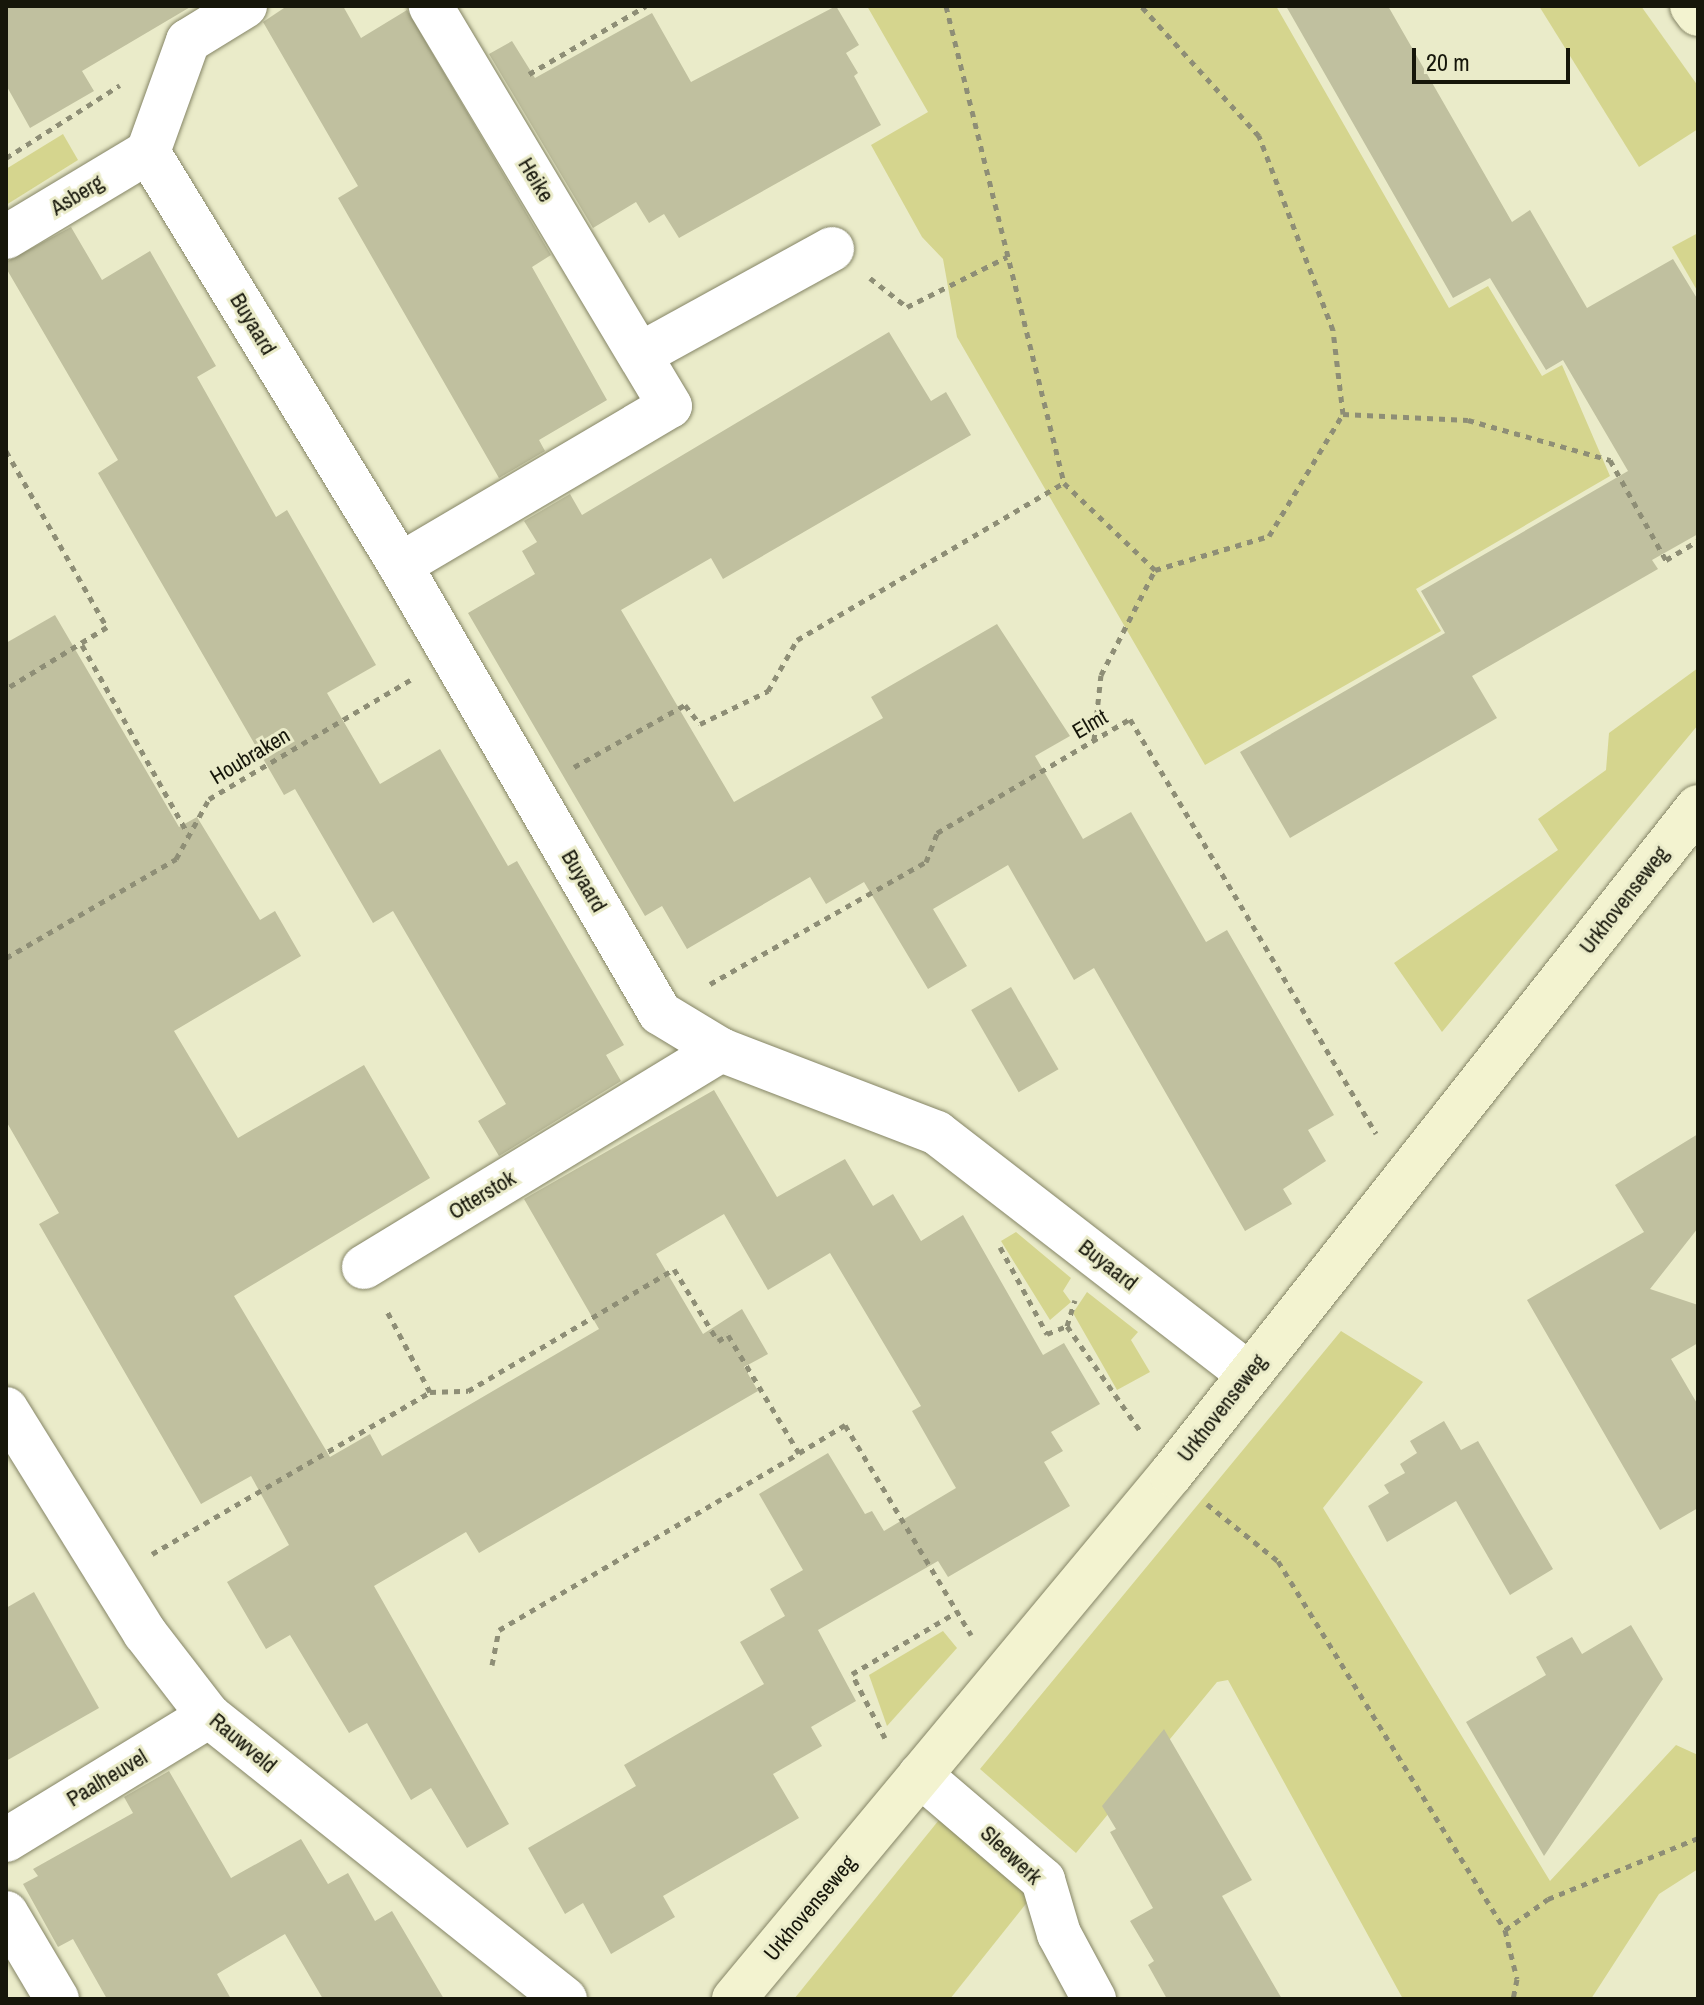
<!DOCTYPE html>
<style>
body{margin:0}
#map{position:relative;width:1704px;height:2005px;overflow:hidden;background:#eaebc9;font-family:"Archivo Narrow",sans-serif}
div>[style]{position:absolute}
[style*='--x']{left:calc(var(--x)*1px);top:calc(var(--y)*1px);width:calc(var(--w)*1px);rotate:calc(var(--a)*1deg)}
.green>*{inset:0;background:#d5d58e}
.building>*{inset:0;background:#c0c09f;transform-origin:0 0}
.path>*{height:5px;margin-top:-2.5px;transform-origin:0;background:repeating-linear-gradient(90deg,#8e8e76 0 6px,transparent 0 12px)}
.roads{filter:drop-shadow(0 0 2px #858566) drop-shadow(0 0 2px #858566)}
.street>*{height:44px;margin:-22px;padding:0 22px;transform-origin:22px;border-radius:22px;background:#fff}
.secondary>*{height:44px;margin:-22px;padding:0 22px;transform-origin:22px;border-radius:22px;background:#f3f3d0}
span{translate:-50% -50%;white-space:nowrap;text-align:center;line-height:1.15;-webkit-text-stroke:6px #eaebc9;paint-order:stroke}
.street-label{font-size:22px;color:#16160a}
.frame{position:absolute;inset:0;border:8px solid #16160a;pointer-events:none}
.scale{position:absolute;left:1412px;top:48px;width:158px;height:36px;box-sizing:border-box;border:4px solid #16160a;border-top:0;padding-left:10px;font-size:24px;line-height:28px;white-space:nowrap;color:#16160a;-webkit-text-stroke:6px #eaebc9;paint-order:stroke}
</style>
<div id="map">
<div class="green">
<i style="clip-path:polygon(867px 6px,1276px 6px,1449px 308px,1488px 286px,1542px 376px,1562px 365px,1610px 476px,1416px 589px,1441px 631px,1205px 765px,957px 337px,943px 259px,922px 237px,871px 145px,928px 112px)"></i>
<i style="clip-path:polygon(1539px 6px,1641px 6px,1698px 86px,1698px 129px,1639px 167px)"></i>
<i style="clip-path:polygon(63px 134px,78px 160px,6px 205px,6px 169px)"></i>
<i style="clip-path:polygon(1698px 233px,1698px 292px,1672px 247px)"></i>
<i style="clip-path:polygon(1698px 668px,1698px 725px,1442px 1032px,1394px 963px,1558px 850px,1538px 819px,1606px 770px,1609px 733px)"></i>
<i style="clip-path:polygon(1016px 1232px,1071px 1278px,1063px 1291px,1071px 1302px,1050px 1320px,1001px 1241px)"></i>
<i style="clip-path:polygon(1087px 1292px,1138px 1332px,1131px 1340px,1150px 1372px,1117px 1390px,1073px 1313px)"></i>
<i style="clip-path:polygon(1341px 1331px,1423px 1382px,1323px 1508px,1550px 1881px,1676px 1745px,1698px 1755px,1698px 1869px,1659px 1894px,1591px 1999px,1403px 1999px,1228px 1680px,1217px 1682px,1076px 1853px,980px 1769px)"></i>
<i style="clip-path:polygon(943px 1631px,957px 1648px,887px 1726px,869px 1675px)"></i>
<i style="clip-path:polygon(943px 1815px,1033px 1895px,950px 1999px,794px 1999px)"></i>
</div>
<div class="building">
<i style="clip-path:polygon(6px 6px,192px 6px,82px 71px,94px 91px,30px 128px,6px 85px)"></i>
<i style="clip-path:polygon(287px 6px,343px 6px,361px 38px,407px 10px,551px 255px,532px 267px,607px 400px,539px 440px,545px 451px,499px 478px,338px 198px,358px 186px,263px 22px)"></i>
<i style="clip-path:polygon(836px 6px,859px 45px,846px 53px,858px 73px,854px 76px,881px 125px,679px 238px,664px 214px,649px 223px,636px 202px,593px 228px,489px 54px,512px 41px,535px 78px,652px 13px,691px 82px)"></i>
<i style="clip-path:polygon(1286px 6px,1388px 6px,1512px 222px,1530px 210px,1587px 308px,1673px 259px,1698px 300px,1698px 534px,1652px 560px,1658px 569px,1472px 676px,1497px 718px,1290px 838px,1240px 752px,1445px 633px,1421px 591px,1628px 471px,1563px 360px,1546px 370px,1490px 278px,1453px 298px)"></i>
<i style="clip-path:polygon(71px 227px,102px 280px,150px 251px,216px 366px,197px 377px,276px 517px,287px 510px,376px 665px,327px 693px,380px 784px,440px 749px,508px 866px,517px 861px,624px 1045px,606px 1055px,621px 1081px,499px 1156px,478px 1121px,506px 1104px,393px 911px,373px 923px,295px 789px,284px 795px,98px 473px,118px 460px,6px 268px,6px 262px)"></i>
<i style="clip-path:polygon(889px 332px,931px 401px,946px 392px,971px 435px,723px 579px,711px 558px,621px 610px,734px 802px,883px 718px,871px 697px,997px 624px,1070px 736px,1035px 756px,1083px 839px,1131px 812px,1206px 942px,1227px 930px,1334px 1115px,1308px 1130px,1326px 1161px,1283px 1189px,1292px 1204px,1245px 1231px,1094px 968px,1074px 980px,1008px 865px,933px 909px,967px 966px,928px 989px,864px 882px,826px 904px,810px 877px,687px 949px,662px 906px,645px 916px,468px 613px,535px 574px,522px 551px,537px 542px,524px 521px,570px 494px,582px 515px)"></i>
<i style="clip-path:polygon(55px 615px,179px 827px,197px 817px,260px 920px,275px 911px,301px 956px,174px 1031px,238px 1138px,364px 1065px,430px 1178px,234px 1296px,330px 1457px,370px 1434px,382px 1456px,599px 1329px,524px 1199px,714px 1090px,777px 1197px,845px 1159px,873px 1206px,893px 1194px,921px 1241px,963px 1215px,1043px 1355px,1064px 1343px,1100px 1404px,1051px 1432px,1063px 1451px,1044px 1462px,1070px 1506px,948px 1577px,938px 1561px,818px 1630px,856px 1701px,811px 1727px,822px 1746px,773px 1774px,799px 1818px,663px 1896px,675px 1917px,611px 1954px,583px 1903px,565px 1914px,528px 1848px,636px 1786px,624px 1765px,764px 1684px,740px 1642px,785px 1616px,770px 1589px,803px 1570px,759px 1494px,828px 1453px,865px 1514px,872px 1511px,884px 1531px,956px 1488px,912px 1411px,921px 1406px,830px 1253px,768px 1290px,724px 1214px,656px 1254px,703px 1334px,742px 1309px,768px 1354px,744px 1367px,758px 1391px,479px 1553px,466px 1532px,374px 1586px,509px 1824px,467px 1848px,431px 1788px,411px 1800px,367px 1723px,349px 1733px,290px 1635px,266px 1649px,227px 1582px,289px 1545px,251px 1476px,201px 1504px,39px 1224px,59px 1213px,6px 1121px,6px 643px)"></i>
<i style="left:1011px;top:987px;width:95px;height:46px;rotate:60deg"></i>
<i style="clip-path:polygon(1698px 1134px,1698px 1228px,1650px 1289px,1698px 1305px,1698px 1343px,1671px 1359px,1698px 1405px,1698px 1508px,1660px 1530px,1527px 1300px,1644px 1232px,1615px 1185px)"></i>
<i style="clip-path:polygon(1444px 1421px,1461px 1450px,1478px 1441px,1553px 1569px,1510px 1595px,1456px 1501px,1387px 1542px,1368px 1506px,1389px 1493px,1384px 1485px,1405px 1473px,1400px 1464px,1417px 1453px,1410px 1441px)"></i>
<i style="clip-path:polygon(34px 1592px,99px 1708px,6px 1761px,6px 1608px)"></i>
<i style="clip-path:polygon(1631px 1625px,1663px 1679px,1544px 1856px,1466px 1722px,1546px 1675px,1536px 1657px,1572px 1637px,1582px 1654px)"></i>
<i style="clip-path:polygon(1164px 1729px,1252px 1880px,1222px 1896px,1282px 1999px,1167px 1999px,1148px 1965px,1154px 1961px,1130px 1921px,1153px 1908px,1110px 1832px,1116px 1829px,1102px 1806px)"></i>
<i style="clip-path:polygon(169px 1771px,231px 1878px,301px 1839px,328px 1884px,348px 1873px,375px 1921px,392px 1911px,444px 1999px,323px 1999px,285px 1934px,217px 1974px,231px 1999px,107px 1999px,73px 1939px,58px 1947px,23px 1884px,38px 1876px,33px 1869px,133px 1813px,124px 1797px)"></i>
</div>
<div class="path">
<i style="--x:946;--y:6;--w:491;--a:76.1"></i>
<i style="--x:1064;--y:483;--w:126;--a:43.7"></i>
<i style="--x:529;--y:74;--w:135;--a:-30.2"></i>
<i style="--x:6;--y:158;--w:135;--a:-32.6"></i>
<i style="--x:870;--y:278;--w:47;--a:38.1"></i>
<i style="--x:907;--y:307;--w:112;--a:-26.6"></i>
<i style="--x:1343;--y:414;--w:125;--a:2.7"></i>
<i style="--x:1468;--y:420;--w:148;--a:15.7"></i>
<i style="--x:1610;--y:460;--w:115;--a:60.8"></i>
<i style="--x:1666;--y:560;--w:37;--a:-31"></i>
<i style="--x:6;--y:451;--w:203;--a:60.2"></i>
<i style="--x:107;--y:627;--w:119;--a:148.5"></i>
<i style="--x:82;--y:645;--w:219;--a:60.7"></i>
<i style="--x:1094;--y:740;--w:65;--a:-83.9"></i>
<i style="--x:1101;--y:675;--w:118;--a:-62.8"></i>
<i style="--x:1155;--y:570;--w:119;--a:-16.6"></i>
<i style="--x:1269;--y:536;--w:143;--a:-58.8"></i>
<i style="--x:1343;--y:414;--w:85;--a:-96.8"></i>
<i style="--x:1333;--y:330;--w:208;--a:-110.9"></i>
<i style="--x:1259;--y:136;--w:176;--a:-132.2"></i>
<i style="--x:574;--y:767;--w:127;--a:-29.2"></i>
<i style="--x:685;--y:705;--w:24;--a:52"></i>
<i style="--x:700;--y:724;--w:76;--a:-25.9"></i>
<i style="--x:768;--y:691;--w:59;--a:-60.4"></i>
<i style="--x:797;--y:640;--w:310;--a:-30.5"></i>
<i style="--x:6;--y:958;--w:197;--a:-30.2"></i>
<i style="--x:176;--y:859;--w:68;--a:-61.2"></i>
<i style="--x:209;--y:799;--w:234;--a:-30.6"></i>
<i style="--x:710;--y:984;--w:248;--a:-29.5"></i>
<i style="--x:926;--y:862;--w:31;--a:-69"></i>
<i style="--x:937;--y:833;--w:224;--a:-30.6"></i>
<i style="--x:1130;--y:719;--w:482;--a:59.3"></i>
<i style="--x:1000;--y:1247;--w:99;--a:61.6"></i>
<i style="--x:1047;--y:1334;--w:22;--a:-22"></i>
<i style="--x:1067;--y:1326;--w:129;--a:55.1"></i>
<i style="--x:1067;--y:1326;--w:27;--a:-73"></i>
<i style="--x:430;--y:1392;--w:38;--a:-2"></i>
<i style="--x:468;--y:1391;--w:239;--a:-30.6"></i>
<i style="--x:674;--y:1269;--w:84;--a:58.6"></i>
<i style="--x:718;--y:1341;--w:12;--a:-31"></i>
<i style="--x:728;--y:1335;--w:138;--a:59"></i>
<i style="--x:799;--y:1453;--w:54;--a:-31.3"></i>
<i style="--x:845;--y:1425;--w:245;--a:59"></i>
<i style="--x:1207;--y:1504;--w:91;--a:38.8"></i>
<i style="--x:1278;--y:1561;--w:433;--a:58.4"></i>
<i style="--x:1505;--y:1930;--w:50;--a:76.2"></i>
<i style="--x:1517;--y:1979;--w:20;--a:101"></i>
<i style="--x:152;--y:1554;--w:322;--a:-30.2"></i>
<i style="--x:430;--y:1392;--w:92;--a:-118"></i>
<i style="--x:492;--y:1665;--w:36;--a:-79"></i>
<i style="--x:499;--y:1630;--w:348;--a:-30.5"></i>
<i style="--x:885;--y:1738;--w:72;--a:-117.3"></i>
<i style="--x:852;--y:1674;--w:122;--a:-30.6"></i>
<i style="--x:1505;--y:1930;--w:53;--a:-35.8"></i>
<i style="--x:1548;--y:1899;--w:162;--a:-22.1"></i>
</div>
<div class="roads">
<div class="street">
<i style="--x:148;--y:152;--w:484;--a:58.6"></i>
<i style="--x:400;--y:565;--w:518;--a:59.87"></i>
<i style="--x:660;--y:1013;--w:71;--a:31.2"></i>
<i style="--x:721;--y:1050;--w:231;--a:21"></i>
<i style="--x:937;--y:1133;--w:393;--a:37.7"></i>
<i style="--x:148;--y:152;--w:118;--a:-70.2"></i>
<i style="--x:188;--y:41;--w:67;--a:-31.6"></i>
<i style="--x:6;--y:237;--w:165;--a:-30.9"></i>
<i style="--x:641;--y:354;--w:218;--a:-28.8"></i>
<i style="--x:400;--y:565;--w:313;--a:-30.5"></i>
<i style="--x:670;--y:406;--w:466;--a:-120.9"></i>
<i style="--x:364;--y:1267;--w:418;--a:-31.3"></i>
<i style="--x:6;--y:1409;--w:264;--a:58.2"></i>
<i style="--x:145;--y:1633;--w:105;--a:52.4"></i>
<i style="--x:209;--y:1716;--w:455;--a:38.5"></i>
<i style="--x:920;--y:1775;--w:162;--a:40.5"></i>
<i style="--x:1043;--y:1880;--w:56;--a:73.5"></i>
<i style="--x:1059;--y:1934;--w:74;--a:61.7"></i>
<i style="--x:6;--y:1840;--w:238;--a:-31.4"></i>
<i style="--x:6;--y:1913;--w:100;--a:59.3"></i>
</div>
<div class="secondary">
<i style="--x:1692;--y:6;--w:10;--a:53"></i>
<i style="--x:734;--y:1999;--w:683;--a:-50.23"></i>
<i style="--x:1171;--y:1474;--w:850;--a:-51.69"></i>
</div>
</div>
<div class="street-label">
<span style="left:536px;top:180px;rotate:59deg">Heike</span>
<span style="left:77px;top:195px;rotate:-31deg">Asberg</span>
<span style="left:253px;top:324px;rotate:59deg">Buyaard</span>
<span style="left:1090px;top:724px;rotate:-30deg">Elmt</span>
<span style="left:250px;top:756px;rotate:-31deg">Houbraken</span>
<span style="left:584px;top:881px;rotate:60deg">Buyaard</span>
<span style="left:1624px;top:900px;rotate:-52deg">Urkhovenseweg</span>
<span style="left:482px;top:1195px;rotate:-31deg">Otterstok</span>
<span style="left:1108px;top:1265px;rotate:38deg">Buyaard</span>
<span style="left:1222px;top:1408px;rotate:-52deg">Urkhovenseweg</span>
<span style="left:243px;top:1743px;rotate:40deg">Rauwveld</span>
<span style="left:107px;top:1778px;rotate:-31deg">Paalheuvel</span>
<span style="left:1011px;top:1855px;rotate:43deg">Sleewerk</span>
<span style="left:810px;top:1908px;rotate:-50deg">Urkhovenseweg</span>
</div>
<div class="frame"></div>
<div class="scale">20 m</div>
</div>
